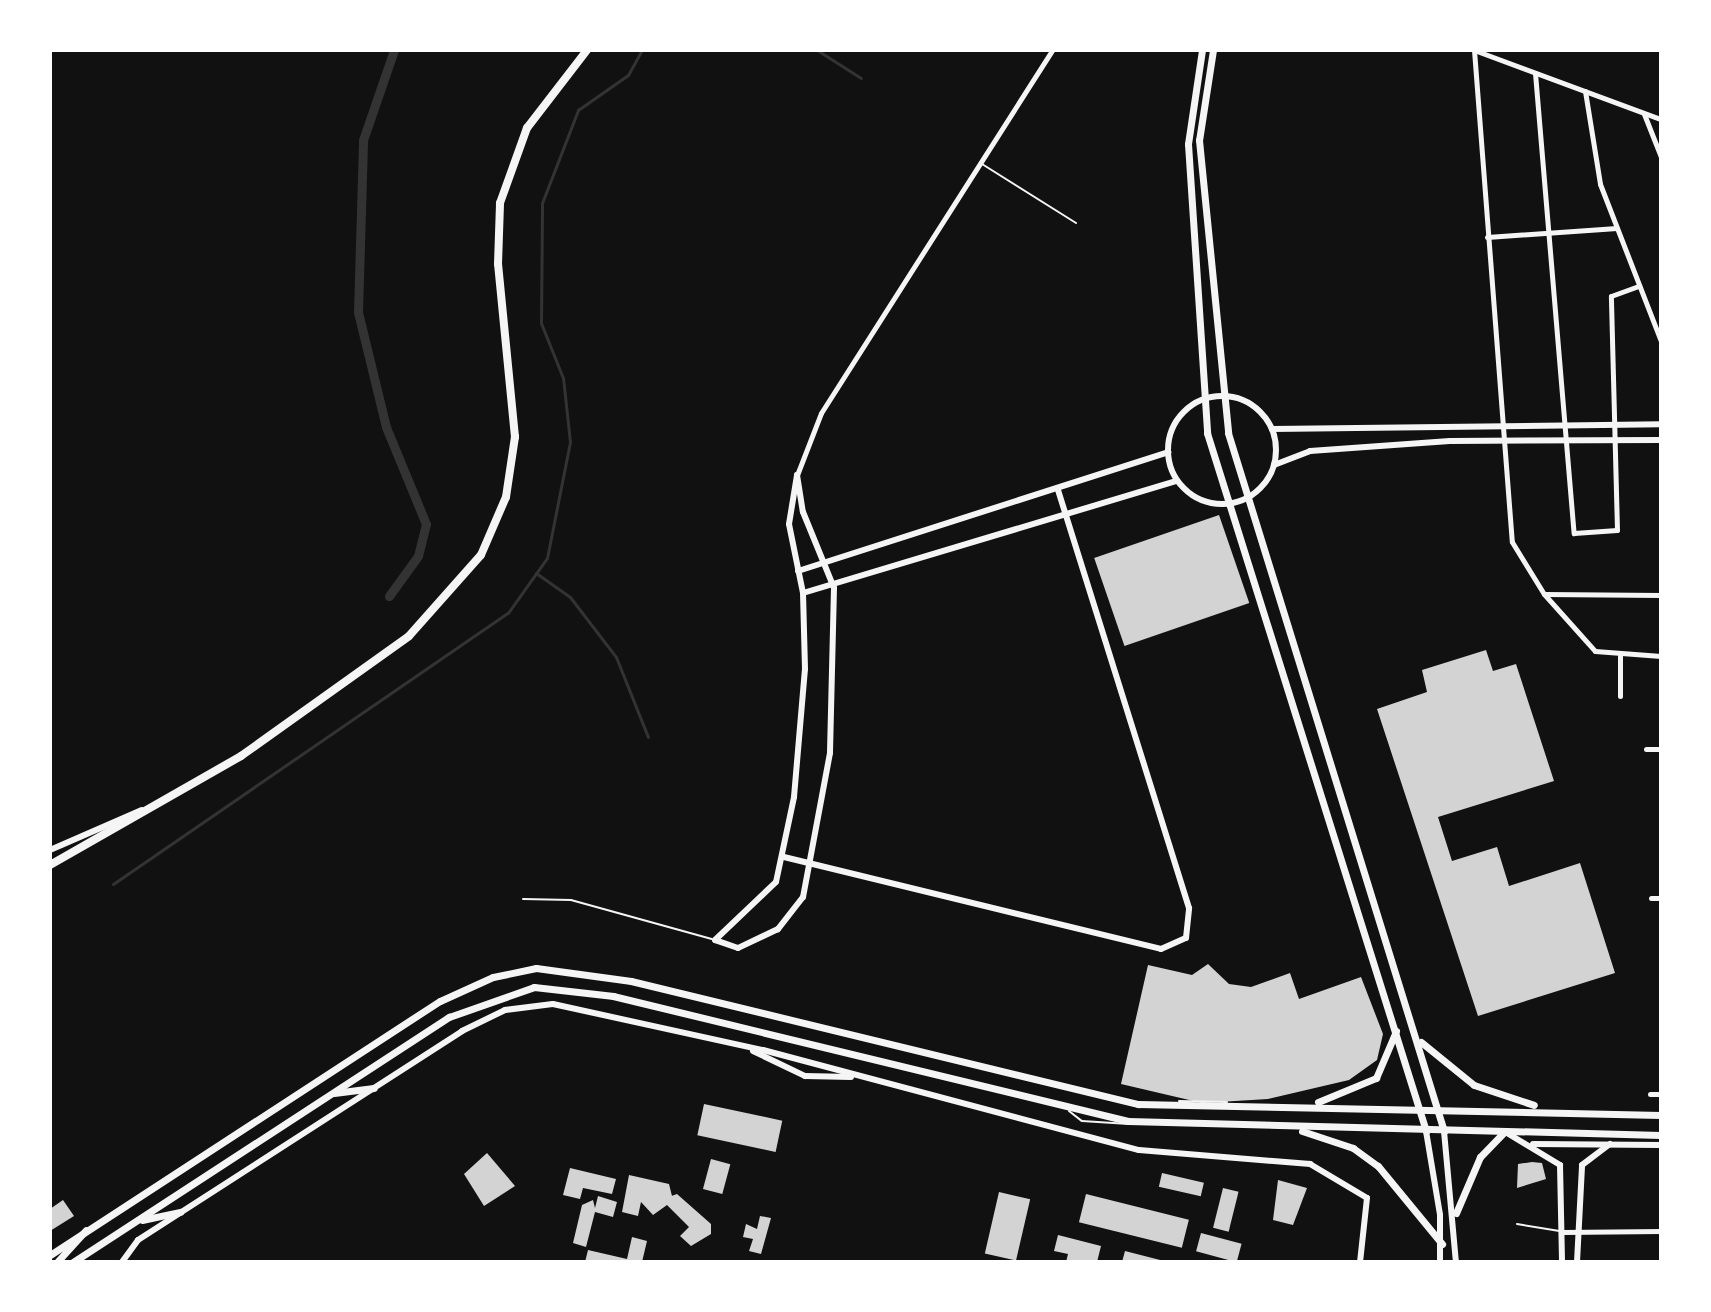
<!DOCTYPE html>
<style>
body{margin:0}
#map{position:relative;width:1711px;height:1312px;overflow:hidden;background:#111;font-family:Raleway,sans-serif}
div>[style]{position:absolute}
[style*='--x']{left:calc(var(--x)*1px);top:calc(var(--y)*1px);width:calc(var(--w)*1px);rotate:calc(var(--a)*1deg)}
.stream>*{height:3px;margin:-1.5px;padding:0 1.5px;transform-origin:1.5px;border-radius:1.5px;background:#333}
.canal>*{height:9px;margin:-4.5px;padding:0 4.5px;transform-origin:4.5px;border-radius:4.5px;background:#333}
.building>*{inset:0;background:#d3d3d3;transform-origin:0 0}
.service>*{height:2px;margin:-1px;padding:0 1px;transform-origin:1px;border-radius:1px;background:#f5f5f5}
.minor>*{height:5px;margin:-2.5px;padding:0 2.5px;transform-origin:2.5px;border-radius:2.5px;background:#f5f5f5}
.tertiary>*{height:6px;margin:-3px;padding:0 3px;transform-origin:3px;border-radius:3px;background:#f5f5f5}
.tertiary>.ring{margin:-3px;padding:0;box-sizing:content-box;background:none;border:6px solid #f5f5f5;border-radius:50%}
.secondary>*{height:6px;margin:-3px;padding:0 3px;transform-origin:3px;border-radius:3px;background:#f5f5f5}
.primary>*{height:7px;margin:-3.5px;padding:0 3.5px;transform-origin:3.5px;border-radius:3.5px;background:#f5f5f5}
.trunk>*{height:8px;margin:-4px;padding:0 4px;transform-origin:4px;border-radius:4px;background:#f5f5f5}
span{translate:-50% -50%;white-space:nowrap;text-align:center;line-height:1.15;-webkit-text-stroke:6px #fff;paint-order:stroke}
.frame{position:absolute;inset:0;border:52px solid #fff;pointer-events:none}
</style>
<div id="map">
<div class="stream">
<i style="--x:817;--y:50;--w:52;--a:32.5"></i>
<i style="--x:536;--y:573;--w:42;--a:35.2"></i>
<i style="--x:570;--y:597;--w:76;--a:52.5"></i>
<i style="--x:616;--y:657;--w:86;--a:68.2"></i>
<i style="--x:113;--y:884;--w:479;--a:-34.5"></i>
<i style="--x:508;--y:613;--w:67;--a:-54.7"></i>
<i style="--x:547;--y:558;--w:118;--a:-78.8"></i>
<i style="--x:570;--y:442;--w:64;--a:-96.2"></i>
<i style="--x:563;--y:378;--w:59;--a:-111.8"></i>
<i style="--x:541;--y:323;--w:120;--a:-89.5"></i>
<i style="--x:542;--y:203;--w:100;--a:-68.8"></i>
<i style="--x:578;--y:110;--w:61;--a:-35"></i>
<i style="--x:628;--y:75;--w:29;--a:-61"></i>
</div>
<div class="canal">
<i style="--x:389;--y:596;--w:49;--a:-54.1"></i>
<i style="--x:418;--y:556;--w:33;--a:-76"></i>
<i style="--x:426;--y:524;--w:105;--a:-112.4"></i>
<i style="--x:386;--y:427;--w:118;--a:-103.7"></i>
<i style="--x:358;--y:312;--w:172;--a:-88.3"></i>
<i style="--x:363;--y:140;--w:95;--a:-71"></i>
</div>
<div class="building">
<i style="left:1219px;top:515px;width:93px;height:132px;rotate:71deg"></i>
<i style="clip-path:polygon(1486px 650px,1493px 671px,1516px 664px,1554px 781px,1438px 817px,1452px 861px,1497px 847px,1509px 886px,1580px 863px,1615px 973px,1478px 1016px,1377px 709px,1427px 692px,1422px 670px)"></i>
<i style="clip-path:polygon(1208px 964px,1229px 984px,1251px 987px,1290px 973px,1299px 999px,1361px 977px,1383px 1034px,1377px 1060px,1349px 1080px,1268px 1099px,1202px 1103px,1121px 1084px,1148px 965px,1192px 975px)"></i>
<i style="left:704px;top:1104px;width:80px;height:32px;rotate:12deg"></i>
<i style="clip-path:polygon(487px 1153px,515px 1186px,484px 1206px,464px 1174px)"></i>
<i style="left:711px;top:1159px;width:20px;height:31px;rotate:15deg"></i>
<i style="clip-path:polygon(1532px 1162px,1542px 1163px,1546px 1179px,1517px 1188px,1518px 1164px)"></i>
<i style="clip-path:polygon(570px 1168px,616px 1179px,612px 1194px,583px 1188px,580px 1199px,563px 1195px)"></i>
<i style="left:1162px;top:1173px;width:43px;height:14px;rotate:13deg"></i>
<i style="clip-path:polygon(629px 1175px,669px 1184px,672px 1196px,663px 1199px,677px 1194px,711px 1224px,711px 1234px,691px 1246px,680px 1236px,689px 1227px,667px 1205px,653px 1215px,641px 1202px,638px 1216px,622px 1212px)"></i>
<i style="clip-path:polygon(1278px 1180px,1307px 1188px,1293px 1225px,1273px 1220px)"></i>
<i style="left:1223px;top:1188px;width:16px;height:41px;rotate:14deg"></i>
<i style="left:999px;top:1192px;width:32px;height:63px;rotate:13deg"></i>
<i style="left:1086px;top:1194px;width:106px;height:29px;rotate:14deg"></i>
<i style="clip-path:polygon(598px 1196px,617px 1202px,613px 1217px,595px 1212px,586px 1247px,573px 1243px,582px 1205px,593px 1200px,595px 1208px)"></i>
<i style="clip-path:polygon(63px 1200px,74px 1216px,50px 1231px,50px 1209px)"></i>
<i style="clip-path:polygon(760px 1216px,771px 1218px,761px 1254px,749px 1251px,753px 1239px,743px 1237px,746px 1224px,757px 1229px)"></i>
<i style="left:1201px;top:1233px;width:42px;height:19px;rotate:15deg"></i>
<i style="clip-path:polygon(1058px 1235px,1101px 1246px,1097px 1262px,1066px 1262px,1068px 1254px,1054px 1251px)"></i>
<i style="clip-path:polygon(632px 1237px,647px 1241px,642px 1262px,585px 1262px,588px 1250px,627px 1259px)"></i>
<i style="clip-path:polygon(1125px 1251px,1164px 1261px,1164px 1262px,1122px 1262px)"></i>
</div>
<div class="service">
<i style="--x:982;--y:164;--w:111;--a:32.1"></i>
<i style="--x:523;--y:899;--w:48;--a:1.2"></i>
<i style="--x:571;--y:900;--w:146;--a:15.5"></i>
<i style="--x:1179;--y:1101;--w:48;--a:1.2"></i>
<i style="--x:1069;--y:1111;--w:16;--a:38"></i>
<i style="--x:1082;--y:1121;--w:47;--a:3.7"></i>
<i style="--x:1517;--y:1224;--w:43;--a:9.5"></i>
</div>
<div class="minor">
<i style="--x:1474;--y:50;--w:493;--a:85.6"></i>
<i style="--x:1512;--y:542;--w:61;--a:58.4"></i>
<i style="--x:1544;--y:594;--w:76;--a:48.2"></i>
<i style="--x:1595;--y:651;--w:66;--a:4.3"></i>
<i style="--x:1474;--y:50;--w:199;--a:20.3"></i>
<i style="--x:1535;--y:73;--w:462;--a:85.2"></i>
<i style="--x:1574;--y:533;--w:43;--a:-4"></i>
<i style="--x:1617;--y:530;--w:234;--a:-91.5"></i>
<i style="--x:1611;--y:296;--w:30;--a:-20"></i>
<i style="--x:1585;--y:91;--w:94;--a:80.8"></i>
<i style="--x:1600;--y:184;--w:168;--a:68.8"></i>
<i style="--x:1644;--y:114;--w:46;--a:68.4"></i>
<i style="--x:1487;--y:237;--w:130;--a:-4"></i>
<i style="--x:797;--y:475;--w:66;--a:-68.8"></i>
<i style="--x:821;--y:413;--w:430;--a:-57.5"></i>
<i style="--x:1545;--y:594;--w:116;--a:0.5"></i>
<i style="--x:1620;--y:656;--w:40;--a:90"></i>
<i style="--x:1646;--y:749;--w:15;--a:0"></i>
<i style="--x:1651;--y:898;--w:10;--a:0"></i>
<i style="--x:1650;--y:1094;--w:11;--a:0"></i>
<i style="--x:1563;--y:1232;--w:98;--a:-0.6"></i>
</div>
<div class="tertiary">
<i class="ring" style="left:1168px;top:396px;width:102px;height:102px"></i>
<i style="--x:1272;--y:429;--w:389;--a:-0.7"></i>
<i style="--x:1274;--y:465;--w:39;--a:-21"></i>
<i style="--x:1310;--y:451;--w:140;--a:-4.1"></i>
<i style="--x:1450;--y:441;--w:211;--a:-0.3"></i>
<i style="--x:797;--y:475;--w:37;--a:81"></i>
<i style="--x:803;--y:512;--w:82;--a:67.8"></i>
<i style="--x:834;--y:588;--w:165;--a:91.4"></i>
<i style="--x:830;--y:753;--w:147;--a:100.6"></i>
<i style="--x:803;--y:897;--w:41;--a:128"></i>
<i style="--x:778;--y:929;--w:44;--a:154.6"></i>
<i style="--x:738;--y:948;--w:24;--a:-161"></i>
<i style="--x:715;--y:940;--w:84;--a:-43.6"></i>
<i style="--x:776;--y:882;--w:87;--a:-78"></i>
<i style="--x:794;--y:797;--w:128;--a:-85.1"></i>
<i style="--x:805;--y:669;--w:76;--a:-91.5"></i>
<i style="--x:803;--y:593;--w:70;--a:-101.5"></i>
<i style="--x:789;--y:524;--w:50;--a:-80.7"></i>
<i style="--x:798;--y:571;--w:389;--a:-17.8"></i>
<i style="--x:803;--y:593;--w:390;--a:-16.7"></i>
<i style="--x:50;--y:850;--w:100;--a:-23.5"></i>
<i style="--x:784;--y:857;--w:388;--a:13.7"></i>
<i style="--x:1161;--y:949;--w:27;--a:-24"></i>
<i style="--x:1186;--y:938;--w:30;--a:-84"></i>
<i style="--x:1189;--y:908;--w:440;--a:-107.4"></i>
<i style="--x:753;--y:1051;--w:58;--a:25.7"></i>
<i style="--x:805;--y:1076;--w:46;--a:1.2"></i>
<i style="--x:1507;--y:1133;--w:62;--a:31.1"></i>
<i style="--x:1560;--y:1165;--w:97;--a:88.8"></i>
<i style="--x:1533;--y:1144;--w:128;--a:0.4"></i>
<i style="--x:122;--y:1262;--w:27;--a:-54"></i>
<i style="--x:138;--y:1240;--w:386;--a:-32.8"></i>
<i style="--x:462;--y:1031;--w:48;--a:-26"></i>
<i style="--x:505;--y:1010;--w:48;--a:-7.1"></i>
<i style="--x:553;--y:1004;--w:215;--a:12.4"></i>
<i style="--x:763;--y:1050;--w:389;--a:14.9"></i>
<i style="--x:1139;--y:1150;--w:172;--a:4.7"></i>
<i style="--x:1310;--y:1164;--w:66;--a:30.8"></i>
<i style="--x:1367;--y:1198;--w:64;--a:96.2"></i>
<i style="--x:1577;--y:1262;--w:97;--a:-87"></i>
<i style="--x:1582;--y:1165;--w:35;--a:-37"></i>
</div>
<div class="secondary">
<i style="--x:1426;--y:1131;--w:85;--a:80.5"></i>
<i style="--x:1440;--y:1215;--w:47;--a:90"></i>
<i style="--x:1444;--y:1131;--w:132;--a:84.8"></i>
</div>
<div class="primary">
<i style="--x:1202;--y:50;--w:95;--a:98.5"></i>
<i style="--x:1188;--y:144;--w:290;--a:86.2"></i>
<i style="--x:1207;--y:433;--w:732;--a:72.58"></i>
<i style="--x:1213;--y:50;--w:91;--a:98.8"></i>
<i style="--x:1199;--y:140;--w:294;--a:84.3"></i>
<i style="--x:1228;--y:433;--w:731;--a:72.81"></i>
<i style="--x:1421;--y:1042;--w:68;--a:39.1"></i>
<i style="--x:1474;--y:1085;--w:63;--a:18.4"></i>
<i style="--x:334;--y:1093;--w:40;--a:-7.1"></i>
<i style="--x:1318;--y:1102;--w:63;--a:-22.5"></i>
<i style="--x:1376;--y:1078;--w:51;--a:-66.9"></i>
<i style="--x:1302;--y:1131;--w:54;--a:18.4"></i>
<i style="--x:1353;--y:1148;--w:31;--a:36"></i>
<i style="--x:1378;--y:1166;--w:101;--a:50.6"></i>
<i style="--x:1456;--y:1213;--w:61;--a:-66.8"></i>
<i style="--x:1480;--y:1157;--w:33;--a:-46"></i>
<i style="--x:142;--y:1220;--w:39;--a:-12"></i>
<i style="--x:50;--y:1255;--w:465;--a:-33.1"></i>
<i style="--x:440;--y:1001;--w:58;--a:-24.4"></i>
<i style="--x:493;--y:977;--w:44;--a:-11.8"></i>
<i style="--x:536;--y:968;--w:96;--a:7.8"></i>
<i style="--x:631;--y:981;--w:522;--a:13.64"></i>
<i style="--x:1138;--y:1104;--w:523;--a:1.2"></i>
<i style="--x:57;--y:1262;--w:43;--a:-47.8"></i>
<i style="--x:73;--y:1262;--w:449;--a:-33.1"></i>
<i style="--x:449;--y:1017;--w:90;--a:-19.4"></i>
<i style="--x:534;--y:987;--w:80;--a:6.5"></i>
<i style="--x:613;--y:996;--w:530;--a:13.64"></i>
<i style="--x:1128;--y:1121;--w:533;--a:1.5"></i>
</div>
<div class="trunk">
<i style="--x:50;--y:865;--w:220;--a:-29.7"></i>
<i style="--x:241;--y:756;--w:206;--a:-35.5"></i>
<i style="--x:409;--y:636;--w:108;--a:-48.4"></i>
<i style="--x:481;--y:555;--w:63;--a:-66.7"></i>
<i style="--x:506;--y:497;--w:61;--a:-81.5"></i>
<i style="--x:515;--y:437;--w:174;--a:-95.6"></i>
<i style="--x:498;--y:264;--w:61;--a:-88.1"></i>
<i style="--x:500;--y:203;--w:80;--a:-70.2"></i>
<i style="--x:527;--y:128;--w:98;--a:-52.4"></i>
</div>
<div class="frame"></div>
</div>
